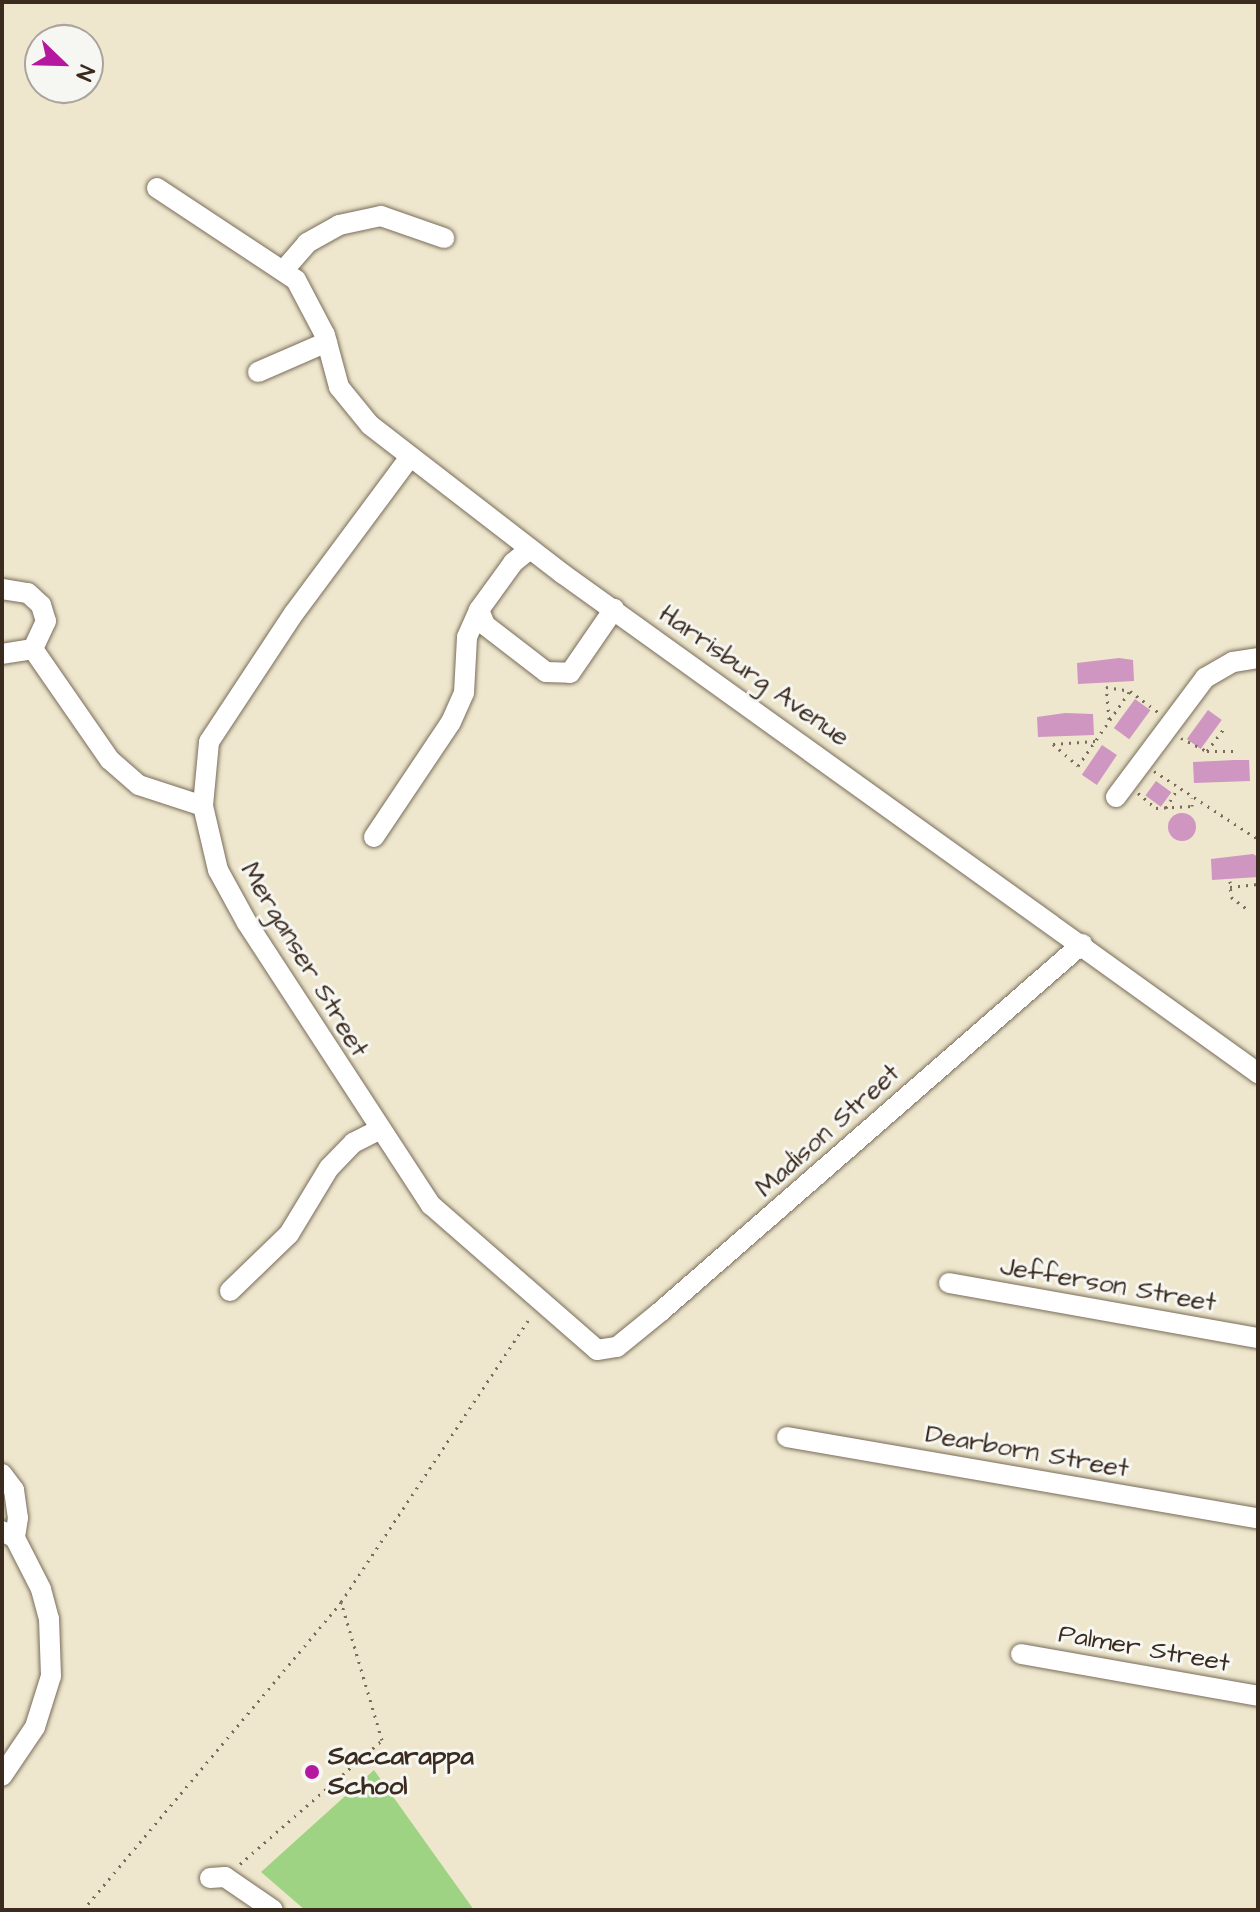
<!DOCTYPE html>
<style>
body{margin:0}
#map{position:relative;width:1260px;height:1912px;overflow:hidden;background:#eee7cd;font-family:"Architects Daughter",sans-serif}
div>[style]{position:absolute}
[style*='--x']{left:calc(var(--x)*1px);top:calc(var(--y)*1px);width:calc(var(--w)*1px);rotate:calc(var(--a)*1deg)}
.green>*{inset:0;background:#9ed384}
.building>*{inset:0;background:#ce96c0;transform-origin:0 0}
.round{border-radius:50%}
.path>*{height:3px;margin-top:-1.5px;transform-origin:0;background:repeating-linear-gradient(90deg,#7a6c5b 0 2px,transparent 0 8px)}
.roads{filter:drop-shadow(0 0 2px #7a6c5b) drop-shadow(0 0 2px #7a6c5b)}
.minor>*{height:20px;margin:-10px;padding:0 10px;transform-origin:10px;border-radius:10px;background:#fff}
.dots>*{width:22px;height:22px;translate:-50% -50%;box-sizing:border-box;border:4px solid #f6f6f2;border-radius:50%}
span{translate:-50% -50%;white-space:nowrap;text-align:center;line-height:1.15;-webkit-text-stroke:6px #f6f6f2;paint-order:stroke}
.street-label{font-size:26px;color:#3b2a1e}
.poi-label{font-size:26px;color:#3b2a1e;font-weight:700}
.left{translate:0 -50%;text-align:left}
.frame{position:absolute;inset:0;border:4px solid #3b2a1e;pointer-events:none}
.north{position:absolute;left:24px;top:24px;width:80px;height:80px;box-sizing:border-box;background:#f6f6f2;border:2px solid #aba49d;border-radius:50%;rotate:113deg;font-size:22px;font-weight:700;line-height:32px;text-align:center;color:#3b2a1e}
.north::after{content:'';display:block;margin:auto;width:28px;height:36px;background:#b5179e;clip-path:polygon(50% 0,100% 100%,50% 72%,0 100%)}
</style>
<div id="map">
<div class="green">
<i style="clip-path:polygon(374px 1770px,474px 1910px,305px 1910px,261px 1872px)"></i>
</div>
<div class="building">
<i style="clip-path:polygon(1119px 658px,1133px 660px,1134px 681px,1078px 684px,1077px 663px)"></i>
<i style="left:1135px;top:699px;width:19px;height:36px;rotate:36deg"></i>
<i style="left:1208px;top:710px;width:17px;height:36px;rotate:36deg"></i>
<i style="clip-path:polygon(1065px 713px,1093px 714px,1094px 735px,1038px 737px,1037px 717px)"></i>
<i style="left:1102px;top:745px;width:18px;height:36px;rotate:34deg"></i>
<i style="clip-path:polygon(1235px 760px,1249px 760px,1250px 781px,1194px 783px,1193px 762px)"></i>
<i style="left:1156px;top:781px;width:19px;height:18px;rotate:36deg"></i>
<i class="round" style="left:1168px;top:813px;width:28px;height:28px"></i>
<i style="clip-path:polygon(1253px 854px,1258px 857px,1258px 877px,1212px 880px,1211px 859px)"></i>
</div>
<div class="path">
<i style="--x:1109;--y:719;--w:32;--a:-95"></i>
<i style="--x:1106;--y:687;--w:24;--a:9"></i>
<i style="--x:1181;--y:738;--w:29;--a:27"></i>
<i style="--x:1207;--y:751;--w:30;--a:-53"></i>
<i style="--x:1095;--y:741;--w:42;--a:175.9"></i>
<i style="--x:1053;--y:744;--w:33;--a:41"></i>
<i style="--x:1078;--y:766;--w:91;--a:-55.3"></i>
<i style="--x:1130;--y:691;--w:35;--a:37"></i>
<i style="--x:1207;--y:751;--w:32;--a:0"></i>
<i style="--x:1154;--y:771;--w:124;--a:33.2"></i>
<i style="--x:1138;--y:793;--w:23;--a:40"></i>
<i style="--x:1156;--y:808;--w:36;--a:-3"></i>
<i style="--x:1192;--y:806;--w:8;--a:-90"></i>
<i style="--x:1166;--y:808;--w:23;--a:-59"></i>
<i style="--x:1230;--y:881;--w:16;--a:86"></i>
<i style="--x:1231;--y:897;--w:20;--a:37"></i>
<i style="--x:1230;--y:887;--w:28;--a:-6"></i>
<i style="--x:240;--y:1864;--w:189;--a:-41.1"></i>
<i style="--x:382;--y:1740;--w:144;--a:-106.5"></i>
<i style="--x:341;--y:1602;--w:343;--a:-56.4"></i>
<i style="--x:83;--y:1910;--w:402;--a:-50"></i>
</div>
<div class="roads">
<div class="minor">
<i style="--x:157;--y:188;--w:167;--a:33.5"></i>
<i style="--x:296;--y:280;--w:62;--a:62.2"></i>
<i style="--x:325;--y:335;--w:54;--a:74.9"></i>
<i style="--x:339;--y:387;--w:49;--a:50.8"></i>
<i style="--x:370;--y:425;--w:244;--a:37.7"></i>
<i style="--x:563;--y:574;--w:856;--a:35.68"></i>
<i style="--x:283;--y:271;--w:37;--a:-49"></i>
<i style="--x:307;--y:243;--w:37;--a:-29"></i>
<i style="--x:339;--y:225;--w:43;--a:-12.1"></i>
<i style="--x:381;--y:216;--w:67;--a:19.2"></i>
<i style="--x:258;--y:372;--w:75;--a:-23.5"></i>
<i style="--x:410;--y:457;--w:194;--a:126.6"></i>
<i style="--x:294;--y:613;--w:154;--a:123.4"></i>
<i style="--x:209;--y:742;--w:64;--a:95.4"></i>
<i style="--x:203;--y:806;--w:66;--a:76.8"></i>
<i style="--x:218;--y:870;--w:60;--a:61.3"></i>
<i style="--x:247;--y:923;--w:337;--a:56.9"></i>
<i style="--x:431;--y:1205;--w:220;--a:41.1"></i>
<i style="--x:597;--y:1350;--w:20;--a:-9"></i>
<i style="--x:617;--y:1347;--w:55;--a:-39.1"></i>
<i style="--x:660;--y:1312;--w:560;--a:-41.09"></i>
<i style="--x:530;--y:549;--w:22;--a:141"></i>
<i style="--x:513;--y:563;--w:58;--a:125.9"></i>
<i style="--x:479;--y:610;--w:16;--a:68"></i>
<i style="--x:485;--y:625;--w:77;--a:37.6"></i>
<i style="--x:546;--y:672;--w:24;--a:2"></i>
<i style="--x:570;--y:673;--w:78;--a:-55.5"></i>
<i style="--x:2;--y:589;--w:26;--a:9"></i>
<i style="--x:28;--y:593;--w:18;--a:43"></i>
<i style="--x:41;--y:605;--w:17;--a:73"></i>
<i style="--x:46;--y:621;--w:31;--a:115"></i>
<i style="--x:33;--y:649;--w:31;--a:171"></i>
<i style="--x:33;--y:649;--w:135;--a:55.3"></i>
<i style="--x:110;--y:760;--w:38;--a:41"></i>
<i style="--x:139;--y:785;--w:67;--a:18.2"></i>
<i style="--x:1116;--y:797;--w:149;--a:-53.2"></i>
<i style="--x:1205;--y:678;--w:32;--a:-30"></i>
<i style="--x:1233;--y:662;--w:25;--a:-9"></i>
<i style="--x:374;--y:837;--w:138;--a:-56.2"></i>
<i style="--x:451;--y:722;--w:32;--a:-66"></i>
<i style="--x:464;--y:693;--w:56;--a:-86.9"></i>
<i style="--x:467;--y:637;--w:30;--a:-66"></i>
<i style="--x:949;--y:1283;--w:314;--a:10.1"></i>
<i style="--x:230;--y:1291;--w:82;--a:-44"></i>
<i style="--x:289;--y:1234;--w:77;--a:-58.8"></i>
<i style="--x:329;--y:1168;--w:35;--a:-46"></i>
<i style="--x:353;--y:1143;--w:28;--a:-27"></i>
<i style="--x:787;--y:1437;--w:478;--a:9.8"></i>
<i style="--x:2;--y:1474;--w:20;--a:53"></i>
<i style="--x:14;--y:1490;--w:28;--a:82"></i>
<i style="--x:18;--y:1518;--w:20;--a:99"></i>
<i style="--x:15;--y:1538;--w:15;--a:-152"></i>
<i style="--x:1021;--y:1654;--w:241;--a:10"></i>
<i style="--x:2;--y:1776;--w:59;--a:-56"></i>
<i style="--x:35;--y:1727;--w:53;--a:-72.6"></i>
<i style="--x:51;--y:1676;--w:57;--a:-92"></i>
<i style="--x:49;--y:1619;--w:31;--a:-105"></i>
<i style="--x:41;--y:1589;--w:57;--a:-117"></i>
<i style="--x:210;--y:1878;--w:15;--a:-4"></i>
<i style="--x:225;--y:1877;--w:58;--a:34.5"></i>
</div>
</div>
<div class="dots">
<i style="left:312px;top:1772px;background:#b5179e"></i>
</div>
<div class="street-label">
<span style="left:754px;top:676px;rotate:35deg">Harrisburg Avenue</span>
<span style="left:304px;top:960px;rotate:59deg">Merganser Street</span>
<span style="left:828px;top:1131px;rotate:-42deg">Madison Street</span>
<span style="left:1108px;top:1285px;rotate:10deg">Jefferson Street</span>
<span style="left:1027px;top:1452px;rotate:10deg">Dearborn Street</span>
<span style="left:1144px;top:1649px;rotate:10deg">Palmer Street</span>
</div>
<div class="poi-label">
<span class="left" style="left:328px;top:1772px">Saccarappa<br>School</span>
</div>
<div class="frame"></div>
<div class="north">N</div>
</div>
